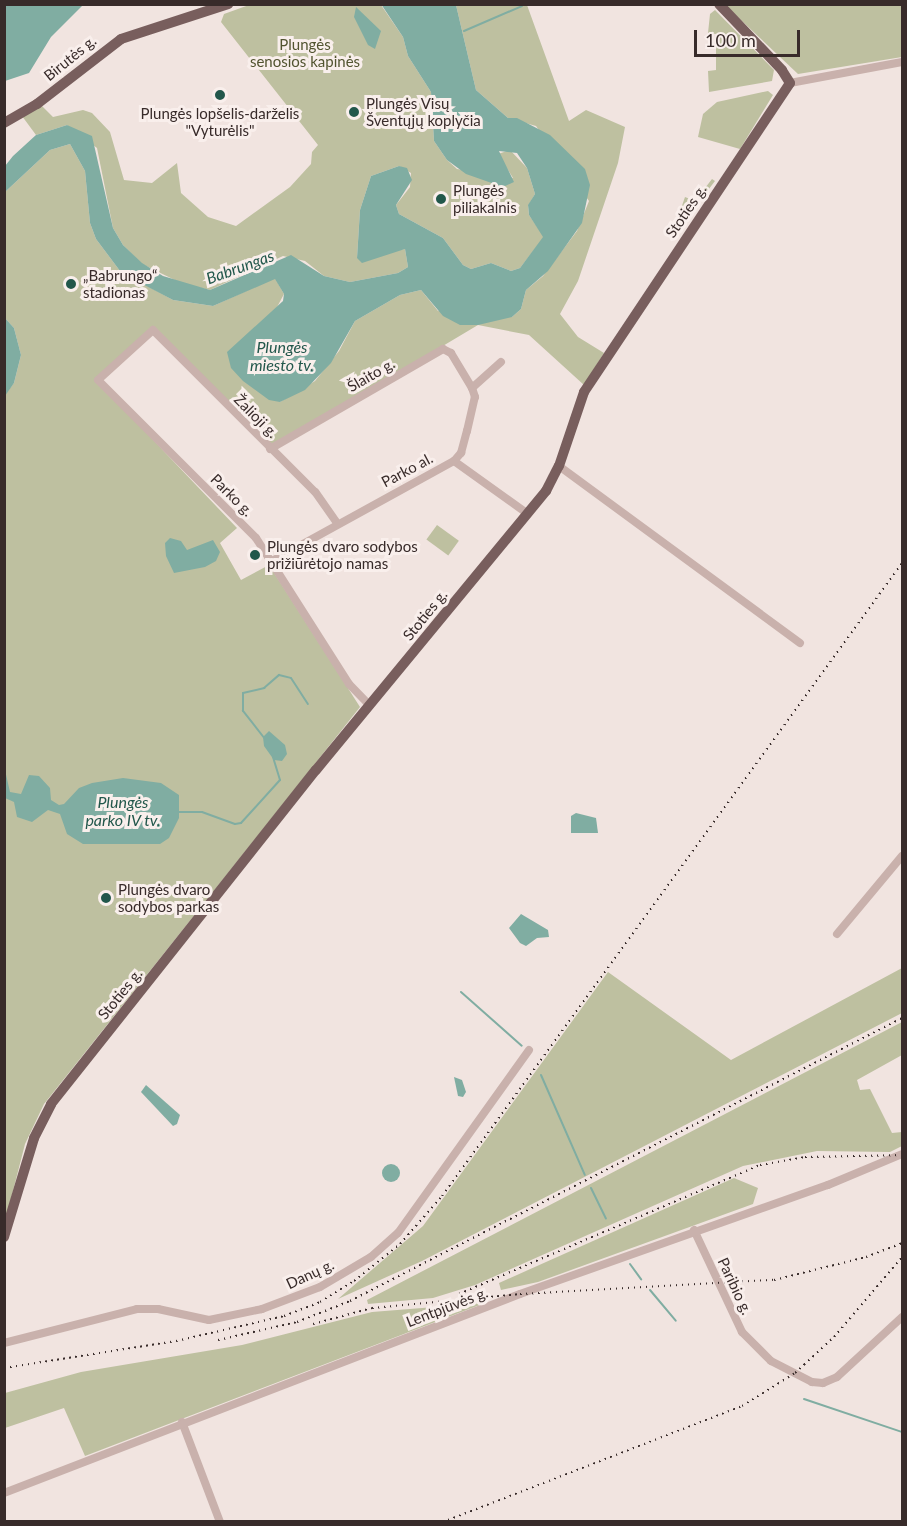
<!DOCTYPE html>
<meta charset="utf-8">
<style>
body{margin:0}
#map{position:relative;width:907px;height:1526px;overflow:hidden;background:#f1e4e0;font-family:Lato,sans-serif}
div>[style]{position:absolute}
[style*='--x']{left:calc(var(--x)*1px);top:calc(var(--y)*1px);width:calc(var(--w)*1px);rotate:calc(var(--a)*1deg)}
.green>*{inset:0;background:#bec0a0;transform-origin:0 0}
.water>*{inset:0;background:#80ada2}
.round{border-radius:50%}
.stream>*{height:2px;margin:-1px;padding:0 1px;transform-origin:1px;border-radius:1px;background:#80ada2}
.minor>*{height:8px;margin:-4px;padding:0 4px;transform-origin:4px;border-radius:4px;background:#c9b1ac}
.major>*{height:10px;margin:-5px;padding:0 5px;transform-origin:5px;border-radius:5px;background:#785e5d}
.rail>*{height:2px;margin-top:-1px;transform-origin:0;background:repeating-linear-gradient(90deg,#382b2a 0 1.5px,transparent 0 6px)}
.dots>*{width:16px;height:16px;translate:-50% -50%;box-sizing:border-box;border:3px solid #f9efec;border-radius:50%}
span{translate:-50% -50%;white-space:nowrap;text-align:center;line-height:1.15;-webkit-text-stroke:6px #f9efec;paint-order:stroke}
.park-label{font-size:15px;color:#525430}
.street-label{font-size:15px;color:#382b2a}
.poi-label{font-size:15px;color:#382b2a}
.left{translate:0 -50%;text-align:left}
.water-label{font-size:16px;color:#22574b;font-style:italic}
.frame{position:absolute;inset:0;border:6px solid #382b2a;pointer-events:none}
.scale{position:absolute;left:694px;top:30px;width:106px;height:27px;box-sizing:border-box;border:3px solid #382b2a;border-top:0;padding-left:8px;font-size:18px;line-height:21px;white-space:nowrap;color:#382b2a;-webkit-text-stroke:4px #f9efec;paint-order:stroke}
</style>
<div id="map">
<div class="green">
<i style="clip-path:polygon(249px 5px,381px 5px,403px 37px,408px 56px,431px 92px,434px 141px,447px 160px,457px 169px,513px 178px,498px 154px,510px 150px,527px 168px,535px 194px,528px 206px,529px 215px,544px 237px,520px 268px,511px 271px,491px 263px,471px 269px,463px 265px,443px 238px,399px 214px,396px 205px,410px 187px,411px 173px,399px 166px,371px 176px,360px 210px,357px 258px,405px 249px,408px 267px,398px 273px,350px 282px,324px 276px,305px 261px,283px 256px,210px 290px,183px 284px,142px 264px,123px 245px,113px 228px,97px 148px,67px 125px,36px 135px,22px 116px,42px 106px,53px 117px,83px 110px,92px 113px,110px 132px,124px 180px,152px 183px,177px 163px,181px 193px,208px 217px,236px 226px,290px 187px,311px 164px,312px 152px,318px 145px,221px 22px,224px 14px)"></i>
<i style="clip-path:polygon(456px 5px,527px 5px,569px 121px,586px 110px,625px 127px,618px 163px,578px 281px,560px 314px,578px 337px,604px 353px,584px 385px,529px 335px,478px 325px,270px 449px,154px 329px,95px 379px,237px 528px,220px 543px,241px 580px,269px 565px,360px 707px,44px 1104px,25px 1144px,5px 1222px,4px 396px,14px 383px,21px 355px,14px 328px,5px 318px,5px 192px,50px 150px,70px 144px,85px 171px,90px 223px,96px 239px,120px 271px,173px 300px,213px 306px,275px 278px,284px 294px,276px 309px,280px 402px,315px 381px,339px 351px,355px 321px,400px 295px,421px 290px,438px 311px,512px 317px,521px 309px,526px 290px,543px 276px,577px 231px,589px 201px,536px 126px,508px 118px,476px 90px)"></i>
<i style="clip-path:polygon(725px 5px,902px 5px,902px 57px,798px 74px)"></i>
<i style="clip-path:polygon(715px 10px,774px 70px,772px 81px,709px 92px,708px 71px,716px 70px,716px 34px,708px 33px,710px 14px)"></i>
<i style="clip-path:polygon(768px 91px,773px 95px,740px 149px,698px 137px,703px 114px,717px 102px)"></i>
<i style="clip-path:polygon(712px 179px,715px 181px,679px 228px,676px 223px,685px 197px,695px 201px)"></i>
<i style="left:437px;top:525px;width:27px;height:18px;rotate:36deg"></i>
<i style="clip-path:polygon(902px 968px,902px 1013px,422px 1261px,338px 1299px,423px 1226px,608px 972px,731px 1060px)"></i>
<i style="clip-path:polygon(902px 1022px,902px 1055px,857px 1080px,860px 1090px,870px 1089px,892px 1133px,902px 1132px,902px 1146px,890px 1152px,817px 1151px,743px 1166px,475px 1285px,433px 1298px,368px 1304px,367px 1300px)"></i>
<i style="clip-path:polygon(734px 1178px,758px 1188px,753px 1204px,538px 1282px,501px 1290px,499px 1283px)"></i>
<i style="clip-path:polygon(485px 1303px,85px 1456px,64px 1408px,5px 1428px,5px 1393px,81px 1372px,242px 1345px,372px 1312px)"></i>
</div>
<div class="water">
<i style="clip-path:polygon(5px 4px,83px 4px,83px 5px,51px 37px,29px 73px,5px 81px)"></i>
<i style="clip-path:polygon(381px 4px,456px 5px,476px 90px,508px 118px,517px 118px,550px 135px,585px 169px,590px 185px,582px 223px,548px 271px,526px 290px,521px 309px,512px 317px,478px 325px,460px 325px,443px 316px,421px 290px,400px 295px,355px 321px,331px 363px,305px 390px,280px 402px,269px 400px,243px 381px,231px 368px,227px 352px,283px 301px,284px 294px,275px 279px,213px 306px,173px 300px,131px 278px,120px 271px,96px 239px,90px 223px,85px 171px,70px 144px,50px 150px,5px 192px,5px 166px,13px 156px,36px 135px,67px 125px,92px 136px,113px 228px,123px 245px,142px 263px,163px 276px,210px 290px,291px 255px,324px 276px,350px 282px,398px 273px,408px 267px,405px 249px,362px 263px,357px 258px,360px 210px,371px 176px,399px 166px,407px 168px,412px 180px,396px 205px,399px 214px,443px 238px,463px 265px,471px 269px,491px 263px,511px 271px,520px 268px,543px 237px,529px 215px,528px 205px,535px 194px,527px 168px,517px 153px,499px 151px,514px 182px,503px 187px,466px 174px,447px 160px,434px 141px,431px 92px,408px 56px,403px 37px)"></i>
<i style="clip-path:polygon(356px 7px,381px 31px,375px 49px,368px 45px,354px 17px)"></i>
<i style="clip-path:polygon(5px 318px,14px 328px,21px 355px,14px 383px,5px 396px)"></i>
<i style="clip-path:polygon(170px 538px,181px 541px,187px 550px,213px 540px,220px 552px,216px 561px,205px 567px,174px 573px,166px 556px,165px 543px)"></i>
<i style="clip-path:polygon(269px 731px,285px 745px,287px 754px,282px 761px,274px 760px,264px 746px,263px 737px)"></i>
<i style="clip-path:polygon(5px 770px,10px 792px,21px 794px,29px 775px,39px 776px,50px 788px,51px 800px,59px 805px,64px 804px,79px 788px,92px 783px,123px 778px,161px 783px,179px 795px,179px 818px,169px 838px,160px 844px,83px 844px,67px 834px,60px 814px,48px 810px,32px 822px,17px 817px,14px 802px,5px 798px)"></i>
<i style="clip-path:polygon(576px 813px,596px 818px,598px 833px,571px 833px,571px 816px)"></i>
<i style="clip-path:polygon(521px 914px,548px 930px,549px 937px,537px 938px,526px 946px,520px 943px,509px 928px)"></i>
<i style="clip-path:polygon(454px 1077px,462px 1080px,466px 1092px,463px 1097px,458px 1096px)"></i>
<i style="clip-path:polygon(146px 1085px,180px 1115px,177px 1124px,173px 1126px,141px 1092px)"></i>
<i class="round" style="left:382px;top:1164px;width:18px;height:18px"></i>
</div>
<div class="stream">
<i style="--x:464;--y:31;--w:63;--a:-23.3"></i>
<i style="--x:265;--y:739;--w:36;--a:-128"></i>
<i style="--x:243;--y:711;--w:18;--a:-90"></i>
<i style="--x:243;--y:693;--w:22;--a:-13"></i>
<i style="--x:264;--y:688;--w:20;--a:-41"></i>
<i style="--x:279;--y:675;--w:12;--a:14"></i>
<i style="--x:291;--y:678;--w:31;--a:57"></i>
<i style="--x:178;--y:812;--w:24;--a:0"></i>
<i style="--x:202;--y:812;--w:35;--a:20"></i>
<i style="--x:235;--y:824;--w:6;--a:-9"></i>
<i style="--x:241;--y:823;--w:58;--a:-47.8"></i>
<i style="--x:280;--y:780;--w:24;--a:-107"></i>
<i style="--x:461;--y:992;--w:81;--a:41.5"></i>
<i style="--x:541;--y:1075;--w:109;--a:66.3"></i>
<i style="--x:591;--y:1188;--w:34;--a:64"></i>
<i style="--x:630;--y:1264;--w:19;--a:54"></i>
<i style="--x:650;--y:1290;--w:40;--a:50"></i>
<i style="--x:804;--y:1399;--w:103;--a:18.6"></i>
</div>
<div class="minor">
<i style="--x:790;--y:83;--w:114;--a:-10.6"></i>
<i style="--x:270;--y:449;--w:200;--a:-30"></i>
<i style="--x:443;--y:349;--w:9;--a:27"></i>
<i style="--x:451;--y:353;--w:41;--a:59"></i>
<i style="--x:454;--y:461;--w:91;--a:35.6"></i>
<i style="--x:559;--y:466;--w:299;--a:36.3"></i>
<i style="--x:337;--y:523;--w:38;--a:-125"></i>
<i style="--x:315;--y:492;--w:229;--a:-135"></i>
<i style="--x:153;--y:330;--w:74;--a:137.7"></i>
<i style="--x:98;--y:380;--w:223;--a:45"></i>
<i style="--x:256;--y:538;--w:173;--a:57.5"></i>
<i style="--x:349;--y:684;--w:30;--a:46"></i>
<i style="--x:272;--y:561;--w:208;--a:-28.8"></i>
<i style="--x:454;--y:461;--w:11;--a:-49"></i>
<i style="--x:461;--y:453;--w:23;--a:-75"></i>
<i style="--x:467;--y:431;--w:35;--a:-77"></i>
<i style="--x:475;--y:397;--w:9;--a:-108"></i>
<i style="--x:472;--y:388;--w:39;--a:-42"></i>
<i style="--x:837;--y:934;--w:102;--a:-50.2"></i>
<i style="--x:694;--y:1230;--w:113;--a:64.8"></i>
<i style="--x:742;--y:1332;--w:41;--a:45"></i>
<i style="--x:771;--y:1361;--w:46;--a:27.1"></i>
<i style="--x:812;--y:1382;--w:11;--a:5"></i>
<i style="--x:823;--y:1383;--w:15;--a:-23"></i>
<i style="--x:837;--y:1377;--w:88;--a:-42.7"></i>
<i style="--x:4;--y:1343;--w:137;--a:-14.3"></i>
<i style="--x:137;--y:1309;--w:21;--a:0"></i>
<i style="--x:158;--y:1309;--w:52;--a:12.2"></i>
<i style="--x:209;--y:1320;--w:54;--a:-11.7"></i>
<i style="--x:262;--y:1309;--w:62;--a:-20.8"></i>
<i style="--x:320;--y:1287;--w:59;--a:-30.5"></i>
<i style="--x:371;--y:1257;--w:36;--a:-42"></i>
<i style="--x:398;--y:1233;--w:225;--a:-54.4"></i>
<i style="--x:182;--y:1422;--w:107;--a:69.2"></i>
<i style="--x:4;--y:1493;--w:553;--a:-21.09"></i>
<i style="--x:520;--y:1294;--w:327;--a:-19.5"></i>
<i style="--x:828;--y:1185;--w:80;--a:-22.7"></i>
</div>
<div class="major">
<i style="--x:4;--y:123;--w:38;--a:-30"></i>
<i style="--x:37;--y:104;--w:106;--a:-37.7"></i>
<i style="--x:121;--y:39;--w:113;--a:-18.1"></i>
<i style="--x:4;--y:1237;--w:103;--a:-73.1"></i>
<i style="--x:34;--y:1138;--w:38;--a:-63"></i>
<i style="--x:51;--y:1104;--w:426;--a:-51.6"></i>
<i style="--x:316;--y:770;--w:362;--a:-50.5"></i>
<i style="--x:546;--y:491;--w:28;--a:-63"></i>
<i style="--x:559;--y:466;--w:78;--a:-71.3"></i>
<i style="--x:584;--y:392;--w:371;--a:-56.3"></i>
<i style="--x:790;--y:83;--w:15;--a:-122"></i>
<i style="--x:782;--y:70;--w:91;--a:-133.7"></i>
</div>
<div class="rail">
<i style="--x:459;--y:1294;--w:327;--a:-23.2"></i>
<i style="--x:760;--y:1165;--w:46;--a:-10.1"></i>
<i style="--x:805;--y:1157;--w:97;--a:-1.2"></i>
<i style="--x:313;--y:1324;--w:61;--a:-15.2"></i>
<i style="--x:372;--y:1308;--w:149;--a:-5.4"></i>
<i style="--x:520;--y:1294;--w:254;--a:-3.2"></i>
<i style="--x:774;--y:1280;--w:95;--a:-14"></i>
<i style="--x:866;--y:1257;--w:39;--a:-21"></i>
<i style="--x:218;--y:1340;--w:81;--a:-12.8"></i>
<i style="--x:297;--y:1322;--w:57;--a:-21.6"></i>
<i style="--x:350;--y:1301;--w:620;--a:-27.14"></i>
<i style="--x:4;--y:1368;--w:174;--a:-8.9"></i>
<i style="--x:176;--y:1341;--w:111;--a:-13"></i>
<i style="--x:284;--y:1316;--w:39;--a:-21"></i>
<i style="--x:320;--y:1302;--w:40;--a:-32"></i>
<i style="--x:354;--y:1281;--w:59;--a:-38.8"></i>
<i style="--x:400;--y:1244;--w:64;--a:-48.8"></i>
<i style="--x:442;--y:1196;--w:782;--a:-53.99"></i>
<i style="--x:448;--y:1520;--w:315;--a:-21.2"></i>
<i style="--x:742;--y:1406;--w:62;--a:-31.9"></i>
<i style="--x:795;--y:1373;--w:53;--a:-42.7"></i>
<i style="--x:834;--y:1337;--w:105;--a:-49.6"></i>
</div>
<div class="dots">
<i style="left:220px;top:95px;background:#22574b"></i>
<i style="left:354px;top:112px;background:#22574b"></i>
<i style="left:441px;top:199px;background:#22574b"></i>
<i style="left:71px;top:284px;background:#22574b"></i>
<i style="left:255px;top:555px;background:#22574b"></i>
<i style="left:106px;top:898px;background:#22574b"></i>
</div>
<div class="park-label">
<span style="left:305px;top:53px">Plungės<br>senosios kapinės</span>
</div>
<div class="street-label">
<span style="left:70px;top:58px;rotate:-39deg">Birutės g.</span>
<span style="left:686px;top:211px;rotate:-56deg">Stoties g.</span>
<span style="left:371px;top:375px;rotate:-30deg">Šlaito g.</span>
<span style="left:256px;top:416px;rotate:45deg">Žalioji g.</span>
<span style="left:407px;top:470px;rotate:-28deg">Parko al.</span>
<span style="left:232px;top:495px;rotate:45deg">Parko g.</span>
<span style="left:425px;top:615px;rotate:-51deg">Stoties g.</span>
<span style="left:120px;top:994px;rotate:-51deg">Stoties g.</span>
<span style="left:310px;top:1274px;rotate:-25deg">Danų g.</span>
<span style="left:735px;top:1286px;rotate:65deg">Paribio g.</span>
<span style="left:447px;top:1307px;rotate:-21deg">Lentpjūvės g.</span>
</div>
<div class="poi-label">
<span class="left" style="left:366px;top:112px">Plungės Visų<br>Šventųjų koplyčia</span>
<span style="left:220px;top:122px">Plungės lopšelis-darželis<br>"Vyturėlis"</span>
<span class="left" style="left:453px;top:199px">Plungės<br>piliakalnis</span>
<span class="left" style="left:83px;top:284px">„Babrungo“<br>stadionas</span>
<span class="left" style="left:267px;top:555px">Plungės dvaro sodybos<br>prižiūrėtojo namas</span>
<span class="left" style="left:118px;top:898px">Plungės dvaro<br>sodybos parkas</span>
</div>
<div class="water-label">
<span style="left:240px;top:267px;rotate:-20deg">Babrungas</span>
<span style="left:282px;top:356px">Plungės<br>miesto tv.</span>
<span style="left:123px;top:811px">Plungės<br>parko IV tv.</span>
</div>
<div class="frame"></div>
<div class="scale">100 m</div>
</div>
